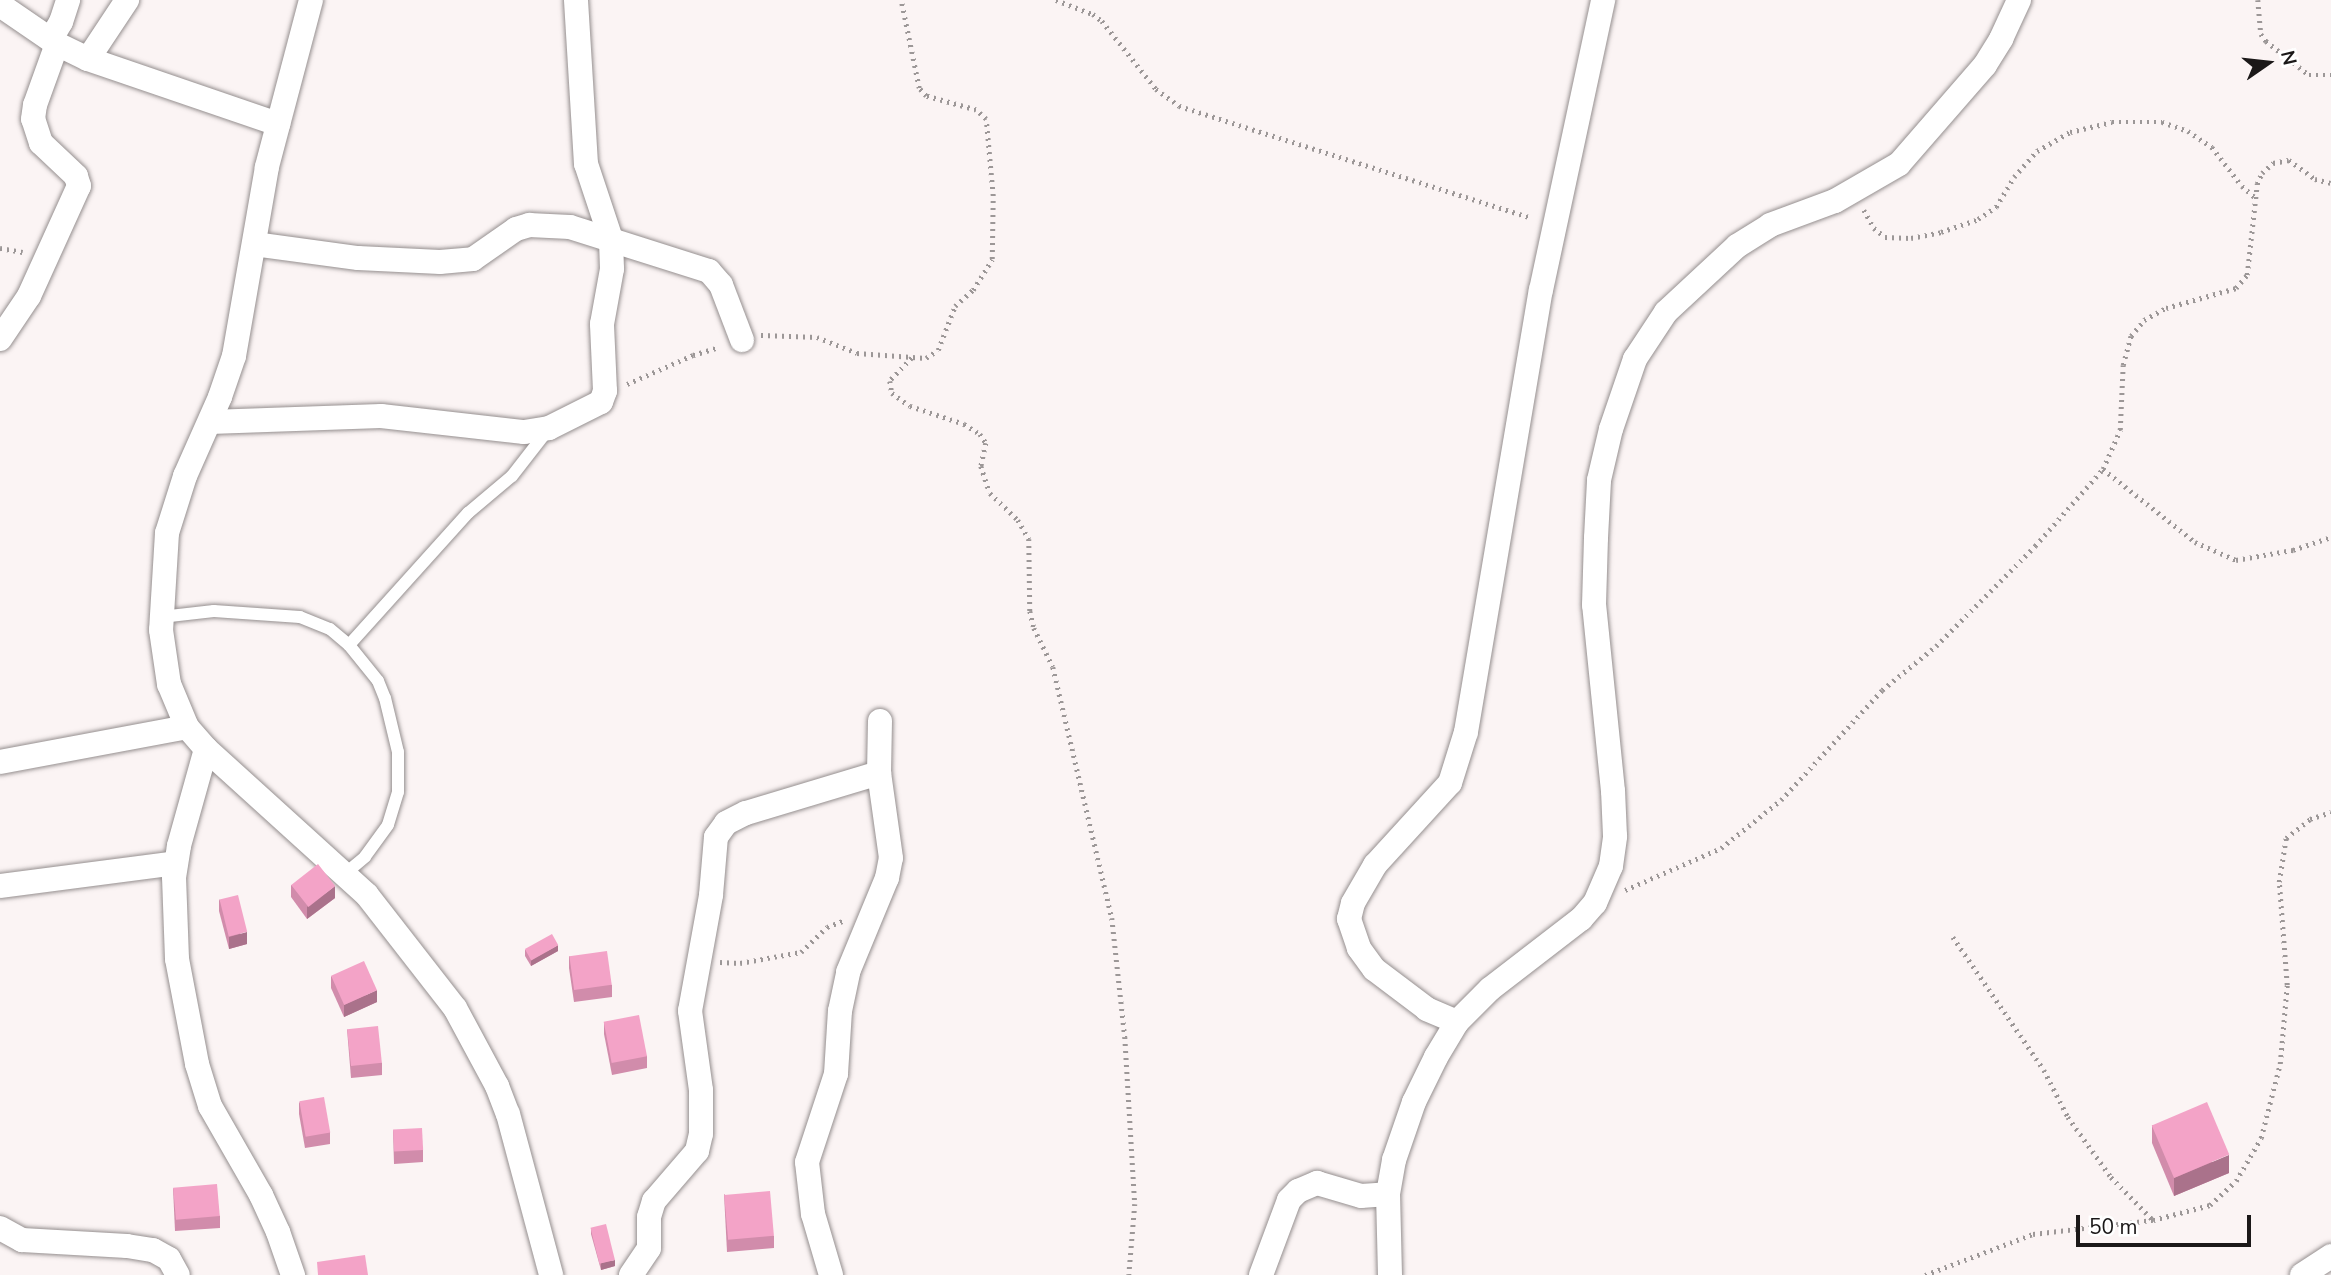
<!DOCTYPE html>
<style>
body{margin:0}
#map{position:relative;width:2331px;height:1275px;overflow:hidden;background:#fbf4f4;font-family:"Nunito Sans",sans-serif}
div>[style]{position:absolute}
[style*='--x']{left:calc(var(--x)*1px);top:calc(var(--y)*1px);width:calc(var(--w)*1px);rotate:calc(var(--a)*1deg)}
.path>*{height:4.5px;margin-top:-2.25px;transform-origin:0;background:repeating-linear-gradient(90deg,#9c9797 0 2px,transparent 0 7px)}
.roads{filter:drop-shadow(0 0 2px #958f8f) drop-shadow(0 0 2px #958f8f)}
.service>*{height:12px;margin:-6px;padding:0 6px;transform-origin:6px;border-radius:6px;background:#fff}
.minor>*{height:24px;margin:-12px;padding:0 12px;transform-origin:12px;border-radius:12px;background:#fff}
.wall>*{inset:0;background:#d18cab}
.shaded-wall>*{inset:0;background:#aa728b}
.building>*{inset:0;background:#f3a3c7;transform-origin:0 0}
span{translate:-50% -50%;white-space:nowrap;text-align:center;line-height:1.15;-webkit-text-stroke:7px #fff;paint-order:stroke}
.north{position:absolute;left:2233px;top:28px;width:70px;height:70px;-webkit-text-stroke:5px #fff;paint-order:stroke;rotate:76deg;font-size:19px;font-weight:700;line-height:28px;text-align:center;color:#1b1818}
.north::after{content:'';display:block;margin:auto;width:24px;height:32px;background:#1b1818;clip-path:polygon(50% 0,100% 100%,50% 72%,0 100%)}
.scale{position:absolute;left:2076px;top:1215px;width:175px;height:32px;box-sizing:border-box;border:4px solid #1b1818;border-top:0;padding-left:9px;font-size:21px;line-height:24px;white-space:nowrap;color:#1b1818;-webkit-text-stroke:5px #fff;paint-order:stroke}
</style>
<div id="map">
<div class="path">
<i style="--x:1056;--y:0;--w:40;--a:21"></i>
<i style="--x:1093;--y:14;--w:11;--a:38"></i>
<i style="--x:1102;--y:21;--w:87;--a:51.5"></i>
<i style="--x:1156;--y:89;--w:29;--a:36"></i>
<i style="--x:1179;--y:106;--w:370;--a:17.6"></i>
<i style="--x:2258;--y:0;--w:34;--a:85"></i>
<i style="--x:2261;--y:34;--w:9;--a:54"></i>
<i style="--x:2266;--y:41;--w:55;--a:38.3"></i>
<i style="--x:2309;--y:75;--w:22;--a:0"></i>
<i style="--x:1864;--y:210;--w:21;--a:61"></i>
<i style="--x:1874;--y:228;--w:14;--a:39"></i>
<i style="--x:1885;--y:237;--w:26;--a:2"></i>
<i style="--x:1911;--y:238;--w:31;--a:-11"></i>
<i style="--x:1941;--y:232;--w:39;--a:-19"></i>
<i style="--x:1978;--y:219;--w:22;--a:-34"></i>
<i style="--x:1996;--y:207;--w:35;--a:-59"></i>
<i style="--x:2014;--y:177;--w:35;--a:-49"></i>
<i style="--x:2037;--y:151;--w:38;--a:-30"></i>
<i style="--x:2070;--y:132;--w:43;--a:-13.4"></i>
<i style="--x:2112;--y:122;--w:50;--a:0"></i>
<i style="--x:2162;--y:122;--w:28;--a:19"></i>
<i style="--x:2188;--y:131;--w:29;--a:34"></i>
<i style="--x:2212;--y:147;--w:49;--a:52.4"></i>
<i style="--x:2242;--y:186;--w:18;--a:41"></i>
<i style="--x:0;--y:248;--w:23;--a:10"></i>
<i style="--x:761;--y:335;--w:56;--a:2"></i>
<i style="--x:817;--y:337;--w:43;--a:21.8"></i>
<i style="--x:857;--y:353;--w:69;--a:4.1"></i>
<i style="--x:926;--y:358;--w:14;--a:-34"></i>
<i style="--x:938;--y:350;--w:47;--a:-68.9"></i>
<i style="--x:955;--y:306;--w:24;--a:-42"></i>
<i style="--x:973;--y:290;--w:36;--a:-58"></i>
<i style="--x:992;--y:259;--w:63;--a:-89.1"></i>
<i style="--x:993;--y:196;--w:77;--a:-95.2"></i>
<i style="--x:986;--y:119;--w:13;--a:-138"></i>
<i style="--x:976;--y:110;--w:52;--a:-164.4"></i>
<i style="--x:926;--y:96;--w:11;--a:-131"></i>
<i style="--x:919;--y:88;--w:90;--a:-101.6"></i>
<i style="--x:912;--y:358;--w:32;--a:134"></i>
<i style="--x:890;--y:381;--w:12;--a:81"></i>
<i style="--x:892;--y:393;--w:22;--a:36"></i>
<i style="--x:910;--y:406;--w:57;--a:18.4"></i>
<i style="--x:964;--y:424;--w:19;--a:32"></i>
<i style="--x:980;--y:434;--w:11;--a:56"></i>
<i style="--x:986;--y:443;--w:24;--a:102"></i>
<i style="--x:981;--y:466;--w:28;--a:72"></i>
<i style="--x:990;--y:493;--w:39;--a:44"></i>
<i style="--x:1018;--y:520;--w:22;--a:60"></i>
<i style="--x:1029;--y:539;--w:72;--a:89.2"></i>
<i style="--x:1030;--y:611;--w:17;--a:77"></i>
<i style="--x:1034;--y:628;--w:43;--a:64"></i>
<i style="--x:1053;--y:667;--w:258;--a:76.8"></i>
<i style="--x:1112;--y:918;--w:120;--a:83.8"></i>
<i style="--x:1125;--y:1037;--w:167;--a:86.6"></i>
<i style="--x:1135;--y:1204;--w:71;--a:94.8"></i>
<i style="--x:627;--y:384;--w:72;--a:-23.7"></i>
<i style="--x:693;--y:355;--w:27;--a:-17"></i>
<i style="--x:2103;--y:469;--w:117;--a:38.4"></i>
<i style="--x:2195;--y:542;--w:45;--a:23.7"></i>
<i style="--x:2236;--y:560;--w:58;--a:-10"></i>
<i style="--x:2293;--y:550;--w:40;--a:-18.9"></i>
<i style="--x:1625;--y:890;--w:105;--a:-23.6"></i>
<i style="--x:1721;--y:848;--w:77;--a:-38.7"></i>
<i style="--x:1781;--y:800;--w:149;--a:-47.4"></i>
<i style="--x:1882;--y:690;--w:70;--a:-39.2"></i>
<i style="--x:1936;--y:646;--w:141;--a:-45.3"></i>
<i style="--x:2035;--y:546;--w:103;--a:-48.6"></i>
<i style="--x:2103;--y:469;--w:43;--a:-66.4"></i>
<i style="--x:2120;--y:430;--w:65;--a:-87.4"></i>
<i style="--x:2123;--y:365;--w:30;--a:-75"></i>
<i style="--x:2131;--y:336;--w:21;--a:-51"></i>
<i style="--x:2144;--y:320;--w:25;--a:-29"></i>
<i style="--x:2166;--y:308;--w:73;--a:-15.9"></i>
<i style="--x:2236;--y:288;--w:17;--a:-50"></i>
<i style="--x:2247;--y:275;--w:92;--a:-83.7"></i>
<i style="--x:2257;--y:184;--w:12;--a:-66"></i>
<i style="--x:2262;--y:173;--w:15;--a:-42"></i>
<i style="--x:2273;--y:163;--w:16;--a:-11"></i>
<i style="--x:2289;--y:160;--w:32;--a:36"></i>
<i style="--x:2315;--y:179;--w:16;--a:14"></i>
<i style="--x:1953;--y:937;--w:161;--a:55.6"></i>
<i style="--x:2044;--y:1070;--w:53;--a:62.9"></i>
<i style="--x:2068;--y:1117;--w:74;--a:54.4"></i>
<i style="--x:2111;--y:1177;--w:60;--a:45.7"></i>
<i style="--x:720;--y:962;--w:20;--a:3"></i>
<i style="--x:740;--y:963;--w:62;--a:-10.2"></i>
<i style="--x:801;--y:952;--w:36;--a:-44"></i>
<i style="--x:827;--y:927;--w:17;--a:-21"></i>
<i style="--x:1925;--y:1275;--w:116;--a:-20.8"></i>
<i style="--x:2033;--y:1234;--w:121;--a:-6.7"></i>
<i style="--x:2153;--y:1220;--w:59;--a:-14.7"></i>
<i style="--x:2210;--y:1205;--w:35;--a:-43"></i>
<i style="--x:2236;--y:1181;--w:50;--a:-59.8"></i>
<i style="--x:2261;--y:1138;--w:76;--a:-75.6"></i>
<i style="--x:2280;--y:1064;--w:79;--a:-84.9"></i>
<i style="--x:2287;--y:985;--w:103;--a:-94.4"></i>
<i style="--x:2279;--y:882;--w:45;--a:-81"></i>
<i style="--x:2286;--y:838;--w:31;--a:-38"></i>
<i style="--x:2310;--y:819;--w:22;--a:-18"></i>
</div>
<div class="roads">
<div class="service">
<i style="--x:161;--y:617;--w:53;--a:-6.5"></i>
<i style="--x:214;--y:611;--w:86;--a:4"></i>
<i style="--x:300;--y:617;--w:32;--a:22"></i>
<i style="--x:330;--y:629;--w:25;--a:40"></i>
<i style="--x:349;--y:645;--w:46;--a:51.1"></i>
<i style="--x:378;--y:681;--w:18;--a:68"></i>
<i style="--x:385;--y:698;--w:56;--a:76.5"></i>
<i style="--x:398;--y:752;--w:40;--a:90"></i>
<i style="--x:398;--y:792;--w:34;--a:107"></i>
<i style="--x:388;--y:825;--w:39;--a:126"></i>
<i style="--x:365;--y:857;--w:26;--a:140"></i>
<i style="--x:349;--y:645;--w:178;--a:-48"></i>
<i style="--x:468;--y:513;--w:57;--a:-40.1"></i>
<i style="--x:512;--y:476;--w:57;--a:-52.1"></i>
</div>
<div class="minor">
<i style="--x:311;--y:0;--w:173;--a:104.8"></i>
<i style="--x:267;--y:167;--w:192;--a:99.9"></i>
<i style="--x:234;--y:356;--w:43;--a:108.9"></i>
<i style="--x:220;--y:397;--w:86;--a:113.9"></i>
<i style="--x:185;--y:476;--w:60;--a:107.5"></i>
<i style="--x:167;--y:533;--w:97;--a:93.5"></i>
<i style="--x:161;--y:630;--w:55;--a:81.6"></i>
<i style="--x:169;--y:684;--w:47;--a:67.3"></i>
<i style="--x:187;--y:727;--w:29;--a:49"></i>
<i style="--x:206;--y:749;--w:217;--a:42.2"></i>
<i style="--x:367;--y:895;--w:143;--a:52.1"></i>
<i style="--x:455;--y:1008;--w:89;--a:61.7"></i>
<i style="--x:497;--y:1086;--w:30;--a:69"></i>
<i style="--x:508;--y:1114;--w:167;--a:75"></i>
<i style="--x:0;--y:5;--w:69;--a:34.4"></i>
<i style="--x:57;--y:44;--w:34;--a:26"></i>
<i style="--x:88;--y:59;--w:201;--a:18.9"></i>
<i style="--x:51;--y:39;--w:20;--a:-60"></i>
<i style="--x:61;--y:22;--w:23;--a:-72"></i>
<i style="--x:88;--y:59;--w:71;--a:-56.5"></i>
<i style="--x:254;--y:244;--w:105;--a:7.7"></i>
<i style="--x:358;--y:258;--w:82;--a:2.8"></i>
<i style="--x:440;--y:262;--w:33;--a:-5"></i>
<i style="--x:473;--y:259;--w:52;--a:-34.9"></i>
<i style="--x:516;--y:229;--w:14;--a:-17"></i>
<i style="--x:529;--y:225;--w:41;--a:2.8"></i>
<i style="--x:570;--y:227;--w:146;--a:17.6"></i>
<i style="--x:709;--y:271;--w:18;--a:49"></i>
<i style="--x:721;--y:285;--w:59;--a:69.1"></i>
<i style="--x:0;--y:339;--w:52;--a:-56"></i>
<i style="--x:29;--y:296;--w:121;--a:-65.6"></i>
<i style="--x:79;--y:186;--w:10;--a:-107"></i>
<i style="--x:76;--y:176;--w:48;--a:-136.7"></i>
<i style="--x:41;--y:143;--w:25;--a:-108"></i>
<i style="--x:33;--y:119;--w:14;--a:-82"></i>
<i style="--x:35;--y:105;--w:65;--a:-70.2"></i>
<i style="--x:210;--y:422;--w:171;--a:-2"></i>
<i style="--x:381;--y:416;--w:144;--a:6.4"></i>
<i style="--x:524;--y:432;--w:25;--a:-9"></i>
<i style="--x:549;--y:428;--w:58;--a:-26.6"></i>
<i style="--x:601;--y:402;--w:12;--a:-70"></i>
<i style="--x:605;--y:391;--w:67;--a:-92.6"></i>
<i style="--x:602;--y:324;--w:56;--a:-79.7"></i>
<i style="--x:612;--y:269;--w:30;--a:-92"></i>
<i style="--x:611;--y:239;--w:79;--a:-108.4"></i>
<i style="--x:586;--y:164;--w:164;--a:-93.5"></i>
<i style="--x:206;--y:749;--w:101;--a:105.6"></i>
<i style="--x:179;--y:846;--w:31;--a:99"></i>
<i style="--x:174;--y:877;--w:82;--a:87.9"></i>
<i style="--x:177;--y:959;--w:107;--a:79.2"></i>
<i style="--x:197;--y:1064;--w:44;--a:72.8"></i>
<i style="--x:210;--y:1106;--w:103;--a:60.2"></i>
<i style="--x:261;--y:1195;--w:41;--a:65.3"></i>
<i style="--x:278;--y:1232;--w:46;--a:70.8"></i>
<i style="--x:0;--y:762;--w:190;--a:-10.6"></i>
<i style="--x:0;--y:886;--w:177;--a:-7.4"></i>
<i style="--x:1457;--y:1022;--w:33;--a:-157"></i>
<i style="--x:1427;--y:1009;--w:66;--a:-143"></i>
<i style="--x:1374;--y:969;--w:26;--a:-126"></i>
<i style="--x:1359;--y:948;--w:31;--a:-109"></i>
<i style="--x:1349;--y:919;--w:16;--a:-76"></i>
<i style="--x:1353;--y:903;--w:44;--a:-59.9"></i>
<i style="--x:1375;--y:865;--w:111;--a:-47.6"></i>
<i style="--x:1450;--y:783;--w:53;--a:-72.6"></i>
<i style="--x:1466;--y:732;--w:448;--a:-80.4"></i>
<i style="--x:1541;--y:290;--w:297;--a:-77.9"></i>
<i style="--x:0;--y:1228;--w:25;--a:29"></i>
<i style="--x:22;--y:1240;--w:105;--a:3.3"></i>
<i style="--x:127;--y:1246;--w:26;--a:9"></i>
<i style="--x:153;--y:1250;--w:18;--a:29"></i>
<i style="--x:169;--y:1259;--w:18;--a:61"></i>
<i style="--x:631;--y:1275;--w:32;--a:-56"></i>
<i style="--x:649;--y:1248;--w:31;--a:-90"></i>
<i style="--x:649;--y:1217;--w:17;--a:-73"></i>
<i style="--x:654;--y:1201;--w:66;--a:-49.3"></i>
<i style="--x:697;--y:1151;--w:17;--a:-77"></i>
<i style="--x:701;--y:1134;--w:44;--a:-90"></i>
<i style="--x:701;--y:1090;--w:80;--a:-97.9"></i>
<i style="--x:690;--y:1011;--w:118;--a:-79.7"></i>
<i style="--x:711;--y:895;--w:58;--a:-85.1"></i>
<i style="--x:716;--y:837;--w:17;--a:-54"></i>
<i style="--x:726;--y:823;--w:22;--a:-27"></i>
<i style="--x:746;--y:813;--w:139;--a:-16.7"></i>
<i style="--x:831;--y:1275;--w:64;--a:-106.4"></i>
<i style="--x:813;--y:1214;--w:52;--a:-96.6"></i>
<i style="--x:807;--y:1162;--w:93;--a:-71.8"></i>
<i style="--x:836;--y:1074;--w:63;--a:-86.4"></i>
<i style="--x:840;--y:1011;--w:40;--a:-78"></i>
<i style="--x:848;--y:972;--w:102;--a:-67.5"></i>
<i style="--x:887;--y:878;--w:20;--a:-79"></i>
<i style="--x:891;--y:858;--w:86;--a:-98"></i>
<i style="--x:879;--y:773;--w:52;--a:-88.9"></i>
<i style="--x:1261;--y:1275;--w:80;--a:-69.5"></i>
<i style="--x:1289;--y:1200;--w:13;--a:-45"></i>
<i style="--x:1298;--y:1191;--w:21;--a:-23"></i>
<i style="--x:1317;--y:1183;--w:46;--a:16.5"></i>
<i style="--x:1361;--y:1196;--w:27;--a:-4"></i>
<i style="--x:1390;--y:1275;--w:81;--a:-91.4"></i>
<i style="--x:1388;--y:1194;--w:35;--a:-80"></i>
<i style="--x:1394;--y:1160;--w:61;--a:-71"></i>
<i style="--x:1414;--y:1102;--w:50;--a:-63.9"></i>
<i style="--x:1436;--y:1057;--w:41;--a:-59"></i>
<i style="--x:1457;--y:1022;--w:47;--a:-45"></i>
<i style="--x:1490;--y:989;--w:115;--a:-37.6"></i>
<i style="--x:1581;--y:919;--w:21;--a:-49"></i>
<i style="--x:1595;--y:903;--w:40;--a:-66.6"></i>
<i style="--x:1611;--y:866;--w:30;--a:-82"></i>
<i style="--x:1615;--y:836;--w:45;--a:-92.5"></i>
<i style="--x:1613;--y:791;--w:187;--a:-95.8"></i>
<i style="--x:1594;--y:605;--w:67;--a:-88.3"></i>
<i style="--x:1596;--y:538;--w:58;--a:-87"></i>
<i style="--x:1599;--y:480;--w:52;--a:-76.8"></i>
<i style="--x:1611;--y:429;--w:74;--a:-71.1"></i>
<i style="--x:1635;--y:359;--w:56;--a:-56.6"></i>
<i style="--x:1666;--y:312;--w:97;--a:-42.9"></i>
<i style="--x:1737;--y:246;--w:39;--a:-32"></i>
<i style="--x:1770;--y:225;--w:69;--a:-20.3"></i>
<i style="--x:1835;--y:201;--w:74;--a:-30"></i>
<i style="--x:1899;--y:164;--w:131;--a:-49"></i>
<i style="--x:1985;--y:65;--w:31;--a:-58"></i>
<i style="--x:2001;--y:39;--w:43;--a:-65.2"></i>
<i style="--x:2302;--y:1275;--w:35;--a:-33"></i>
</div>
</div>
<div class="wall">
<i style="clip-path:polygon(291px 885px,335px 898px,307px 919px,291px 897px)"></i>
<i style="clip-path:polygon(219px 899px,247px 944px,229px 949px,219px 911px)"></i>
<i style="clip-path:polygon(525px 950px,558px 951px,531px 966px,525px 956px)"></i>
<i style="clip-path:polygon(569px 956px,612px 985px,612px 997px,574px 1002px,569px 968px)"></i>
<i style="clip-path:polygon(331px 976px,377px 1002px,344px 1017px,331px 988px)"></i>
<i style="clip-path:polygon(604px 1022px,647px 1056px,647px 1068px,612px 1075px,604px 1034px)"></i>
<i style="clip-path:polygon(347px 1029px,382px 1063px,382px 1075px,351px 1078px)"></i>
<i style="clip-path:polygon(299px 1102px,330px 1132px,330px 1144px,305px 1148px,299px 1114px)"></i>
<i style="clip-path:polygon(2152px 1125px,2229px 1173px,2174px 1196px,2152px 1143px)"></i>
<i style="clip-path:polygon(393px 1130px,423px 1150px,423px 1162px,394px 1164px)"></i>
<i style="clip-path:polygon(173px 1188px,220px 1216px,220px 1228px,175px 1231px)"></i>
<i style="clip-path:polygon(724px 1194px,774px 1236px,774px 1248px,727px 1252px)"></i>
<i style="clip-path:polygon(591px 1228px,615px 1266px,601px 1270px,591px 1234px)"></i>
</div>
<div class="shaded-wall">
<i style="clip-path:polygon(335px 886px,335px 898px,307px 919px,307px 907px)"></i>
<i style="clip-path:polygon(247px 932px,247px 944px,229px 949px,229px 937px)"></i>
<i style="clip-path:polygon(558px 945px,558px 951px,531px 966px,531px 960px)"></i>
<i style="clip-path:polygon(377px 990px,377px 1002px,344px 1017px,344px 1005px)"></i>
<i style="clip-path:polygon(2229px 1155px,2229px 1173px,2174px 1196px,2174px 1178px)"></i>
<i style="clip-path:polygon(615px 1260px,615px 1266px,601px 1270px,601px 1263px)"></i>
</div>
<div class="building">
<i style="left:318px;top:864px;width:28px;height:34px;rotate:52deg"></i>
<i style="left:238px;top:895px;width:38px;height:19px;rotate:76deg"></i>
<i style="left:552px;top:934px;width:13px;height:31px;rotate:61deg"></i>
<i style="left:607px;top:951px;width:34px;height:38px;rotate:82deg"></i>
<i style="left:364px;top:961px;width:32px;height:36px;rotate:66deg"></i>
<i style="left:639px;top:1015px;width:42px;height:36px;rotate:79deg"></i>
<i style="left:378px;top:1026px;width:37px;height:31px;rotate:84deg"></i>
<i style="left:324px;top:1097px;width:36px;height:25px;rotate:80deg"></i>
<i style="left:2207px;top:1102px;width:57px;height:60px;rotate:67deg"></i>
<i style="left:422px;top:1128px;width:22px;height:29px;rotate:87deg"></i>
<i style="left:217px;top:1184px;width:32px;height:44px;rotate:85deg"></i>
<i style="left:770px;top:1191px;width:45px;height:46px;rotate:85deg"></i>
<i style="left:606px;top:1224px;width:37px;height:16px;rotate:76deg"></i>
<i style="clip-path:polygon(365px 1255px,368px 1275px,318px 1275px,317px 1262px)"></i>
</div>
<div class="north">N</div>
<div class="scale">50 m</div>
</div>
